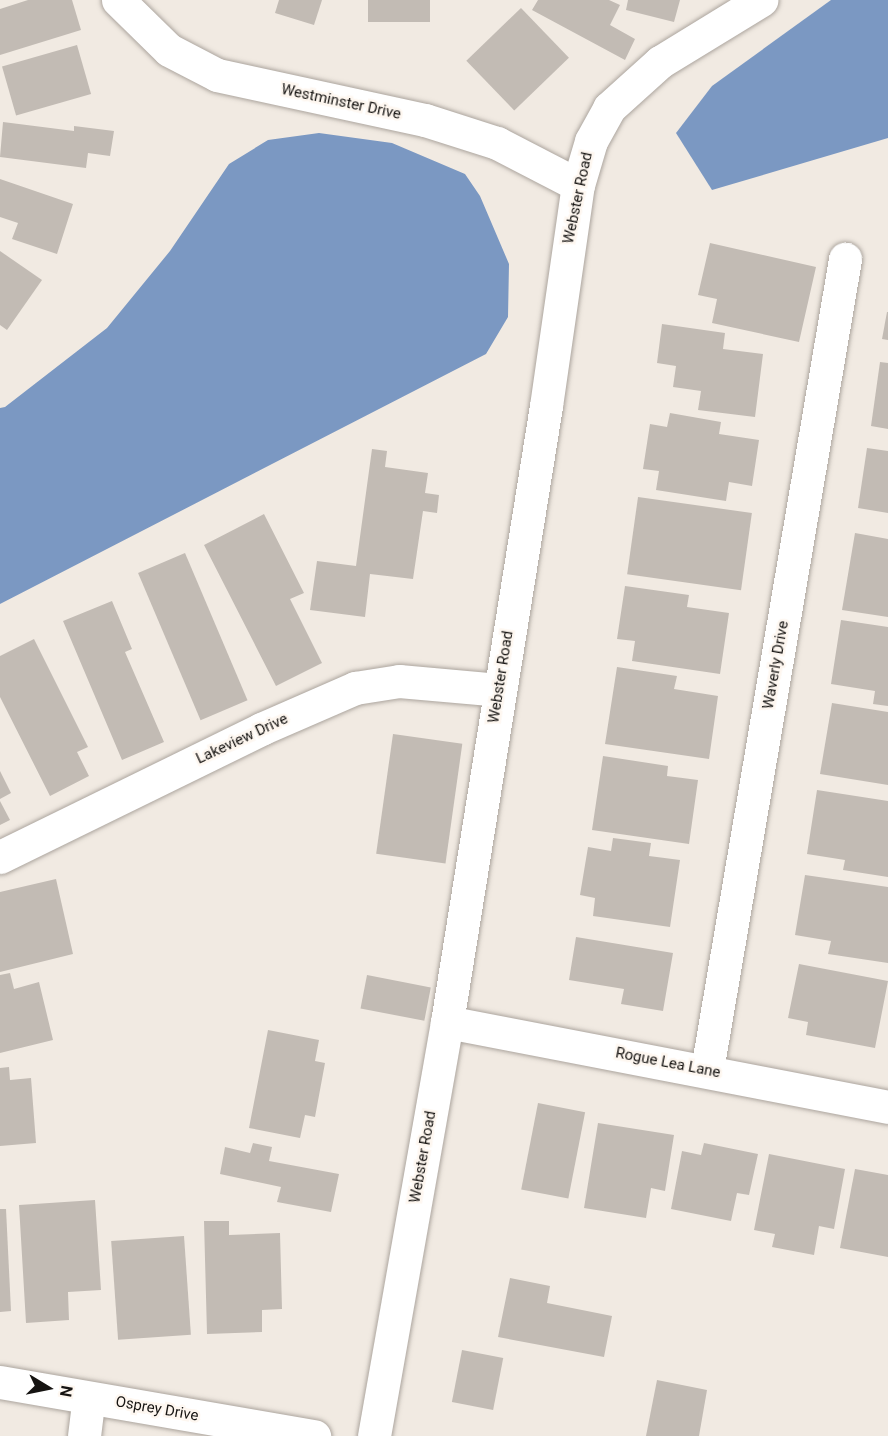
<!DOCTYPE html>
<style>
body{margin:0}
#map{position:relative;width:888px;height:1436px;overflow:hidden;background:#f1eae2;font-family:Roboto,sans-serif}
div>[style]{position:absolute}
[style*='--x']{left:calc(var(--x)*1px);top:calc(var(--y)*1px);width:calc(var(--w)*1px);rotate:calc(var(--a)*1deg)}
.water>*{inset:0;background:#7b98c2}
.building>*{inset:0;background:#c2bbb4;transform-origin:0 0}
.roads{filter:drop-shadow(0 0 2px #aca59e) drop-shadow(0 0 2px #aca59e)}
.minor>*{height:33px;margin:-16.5px;padding:0 16.5px;transform-origin:16.5px;border-radius:16.5px;background:#fff}
span{translate:-50% -50%;white-space:nowrap;text-align:center;line-height:1.15;-webkit-text-stroke:5px #fef7f0;paint-order:stroke}
.street-label{font-size:15px;color:#161412}
.north{position:absolute;left:18px;top:1358px;width:60px;height:60px;-webkit-text-stroke:4px #fef7f0;paint-order:stroke;rotate:100deg;font-size:16px;font-weight:700;line-height:24px;text-align:center;color:#161412}
.north::after{content:'';display:block;margin:auto;width:21px;height:27px;background:#161412;clip-path:polygon(50% 0,100% 100%,50% 72%,0 100%)}
</style>
<div id="map">
<div class="water">
<i style="clip-path:polygon(831px 0,888px 0,888px 138px,712px 190px,676px 133px,712px 86px)"></i>
<i style="clip-path:polygon(319px 133px,392px 143px,465px 174px,480px 196px,509px 264px,508px 317px,486px 354px,0 604px,0 408px,5px 407px,107px 328px,170px 251px,229px 164px,268px 140px)"></i>
</div>
<div class="building">
<i style="clip-path:polygon(28px 0,72px 0,81px 30px,0 55px,0 9px)"></i>
<i style="clip-path:polygon(279px 0,322px 0,314px 25px,275px 13px)"></i>
<i style="left:368px;top:0;width:62px;height:22px"></i>
<i style="clip-path:polygon(538px 0,609px 0,620px 5px,610px 25px,635px 39px,625px 60px,532px 10px)"></i>
<i style="clip-path:polygon(628px 0,680px 0,674px 22px,626px 10px)"></i>
<i style="left:521px;top:8px;width:69px;height:76px;rotate:46deg"></i>
<i style="left:77px;top:45px;width:51px;height:78px;rotate:74deg"></i>
<i style="clip-path:polygon(3px 122px,74px 131px,74px 126px,114px 131px,110px 156px,88px 153px,86px 168px,0 157px)"></i>
<i style="clip-path:polygon(0 179px,73px 204px,57px 254px,12px 239px,18px 223px,0 217px)"></i>
<i style="clip-path:polygon(710px 243px,816px 267px,799px 342px,712px 323px,717px 299px,698px 295px)"></i>
<i style="clip-path:polygon(0 251px,42px 280px,7px 330px,0 325px)"></i>
<i style="clip-path:polygon(887px 312px,888px 312px,888px 340px,882px 339px)"></i>
<i style="clip-path:polygon(662px 324px,725px 333px,723px 349px,763px 354px,755px 417px,698px 410px,701px 391px,673px 387px,676px 366px,657px 363px)"></i>
<i style="clip-path:polygon(880px 362px,888px 363px,888px 429px,871px 426px)"></i>
<i style="clip-path:polygon(670px 413px,721px 422px,719px 434px,759px 440px,752px 486px,729px 482px,726px 501px,656px 490px,659px 471px,643px 469px,650px 424px,667px 427px)"></i>
<i style="clip-path:polygon(867px 448px,888px 451px,888px 513px,858px 508px)"></i>
<i style="clip-path:polygon(372px 449px,387px 451px,385px 467px,428px 473px,425px 493px,439px 495px,437px 513px,423px 511px,413px 579px,370px 574px,365px 617px,310px 610px,317px 561px,356px 566px)"></i>
<i style="left:638px;top:497px;width:115px;height:78px;rotate:8deg"></i>
<i style="clip-path:polygon(264px 514px,304px 593px,290px 599px,322px 663px,276px 686px,204px 545px)"></i>
<i style="clip-path:polygon(855px 533px,888px 539px,888px 617px,842px 610px)"></i>
<i style="left:185px;top:553px;width:160px;height:51px;rotate:67deg"></i>
<i style="clip-path:polygon(625px 586px,689px 595px,687px 607px,729px 613px,720px 674px,632px 661px,635px 641px,617px 639px)"></i>
<i style="clip-path:polygon(112px 601px,132px 649px,125px 652px,164px 742px,122px 760px,63px 621px)"></i>
<i style="clip-path:polygon(841px 620px,888px 627px,888px 706px,873px 704px,875px 691px,831px 684px)"></i>
<i style="clip-path:polygon(34px 639px,88px 747px,77px 752px,89px 776px,50px 796px,0 697px,0 656px)"></i>
<i style="clip-path:polygon(617px 667px,677px 676px,674px 689px,718px 696px,709px 759px,605px 744px)"></i>
<i style="clip-path:polygon(832px 703px,888px 712px,888px 785px,820px 774px)"></i>
<i style="left:393px;top:734px;width:70px;height:121px;rotate:8deg"></i>
<i style="clip-path:polygon(603px 756px,668px 766px,667px 776px,698px 780px,689px 844px,592px 830px)"></i>
<i style="clip-path:polygon(0 771px,11px 793px,0 799px)"></i>
<i style="clip-path:polygon(817px 790px,888px 801px,888px 877px,843px 870px,845px 860px,807px 854px)"></i>
<i style="clip-path:polygon(0 801px,10px 820px,0 825px)"></i>
<i style="clip-path:polygon(613px 838px,651px 843px,649px 856px,680px 860px,670px 927px,593px 916px,595px 898px,580px 895px,588px 847px,611px 851px)"></i>
<i style="clip-path:polygon(805px 875px,888px 887px,888px 963px,828px 954px,831px 941px,795px 935px)"></i>
<i style="clip-path:polygon(56px 879px,73px 954px,0 972px,0 892px)"></i>
<i style="clip-path:polygon(576px 937px,673px 953px,663px 1011px,621px 1004px,624px 989px,569px 980px)"></i>
<i style="clip-path:polygon(799px 964px,888px 981px,875px 1048px,806px 1035px,808px 1022px,788px 1018px)"></i>
<i style="clip-path:polygon(10px 973px,14px 989px,39px 982px,53px 1040px,0 1053px,0 975px)"></i>
<i style="left:367px;top:975px;width:65px;height:34px;rotate:11deg"></i>
<i style="clip-path:polygon(268px 1030px,319px 1040px,315px 1061px,325px 1063px,315px 1117px,305px 1115px,300px 1138px,249px 1128px)"></i>
<i style="clip-path:polygon(9px 1067px,10px 1080px,31px 1078px,36px 1143px,0 1146px,0 1068px)"></i>
<i style="left:538px;top:1103px;width:48px;height:88px;rotate:11deg"></i>
<i style="clip-path:polygon(598px 1123px,674px 1135px,665px 1191px,651px 1188px,646px 1218px,584px 1208px)"></i>
<i style="clip-path:polygon(253px 1143px,272px 1147px,269px 1161px,339px 1174px,331px 1212px,277px 1202px,281px 1187px,220px 1174px,225px 1147px,250px 1153px)"></i>
<i style="clip-path:polygon(704px 1143px,758px 1154px,749px 1195px,737px 1193px,731px 1221px,671px 1209px,682px 1151px,701px 1155px)"></i>
<i style="clip-path:polygon(769px 1154px,845px 1169px,834px 1229px,819px 1226px,814px 1255px,772px 1247px,775px 1234px,754px 1230px)"></i>
<i style="clip-path:polygon(855px 1169px,888px 1175px,888px 1257px,840px 1248px)"></i>
<i style="clip-path:polygon(95px 1200px,101px 1290px,68px 1292px,69px 1320px,26px 1323px,19px 1205px)"></i>
<i style="clip-path:polygon(0 1209px,6px 1209px,11px 1311px,0 1312px)"></i>
<i style="clip-path:polygon(204px 1221px,229px 1221px,229px 1235px,280px 1233px,282px 1309px,262px 1310px,262px 1332px,207px 1334px)"></i>
<i style="left:184px;top:1236px;width:99px;height:73px;rotate:86deg"></i>
<i style="clip-path:polygon(510px 1278px,550px 1286px,547px 1303px,612px 1316px,604px 1357px,498px 1337px)"></i>
<i style="left:462px;top:1350px;width:42px;height:53px;rotate:11deg"></i>
<i style="clip-path:polygon(657px 1380px,707px 1390px,699px 1436px,646px 1436px)"></i>
</div>
<div class="roads">
<div class="minor">
<i style="--x:118;--y:0;--w:71;--a:44.4"></i>
<i style="--x:169;--y:50;--w:54;--a:27.5"></i>
<i style="--x:217;--y:75;--w:213;--a:12.2"></i>
<i style="--x:425;--y:120;--w:76;--a:17.7"></i>
<i style="--x:497;--y:143;--w:91;--a:27.4"></i>
<i style="--x:0;--y:857;--w:291;--a:-26.1"></i>
<i style="--x:261;--y:729;--w:103;--a:-23.6"></i>
<i style="--x:355;--y:688;--w:45;--a:-9"></i>
<i style="--x:399;--y:681;--w:100;--a:5.1"></i>
<i style="--x:447;--y:1022;--w:449;--a:10.9"></i>
<i style="--x:707;--y:1070;--w:823;--a:-80.34"></i>
<i style="--x:0;--y:1382;--w:319;--a:9.8"></i>
<i style="--x:84;--y:1436;--w:38;--a:-83"></i>
<i style="--x:374;--y:1436;--w:420;--a:-80"></i>
<i style="--x:447;--y:1022;--w:624;--a:-80.87"></i>
<i style="--x:546;--y:406;--w:223;--a:-81.8"></i>
<i style="--x:578;--y:185;--w:46;--a:-73.5"></i>
<i style="--x:591;--y:141;--w:38;--a:-61"></i>
<i style="--x:609;--y:108;--w:69;--a:-42"></i>
<i style="--x:660;--y:62;--w:119;--a:-31.5"></i>
</div>
</div>
<div class="street-label">
<span style="left:341px;top:102px;rotate:12deg">Westminster Drive</span>
<span style="left:578px;top:198px;rotate:-78deg">Webster Road</span>
<span style="left:776px;top:665px;rotate:-80deg">Waverly Drive</span>
<span style="left:501px;top:677px;rotate:-81deg">Webster Road</span>
<span style="left:242px;top:739px;rotate:-25deg">Lakeview Drive</span>
<span style="left:668px;top:1063px;rotate:11deg">Rogue Lea Lane</span>
<span style="left:423px;top:1157px;rotate:-80deg">Webster Road</span>
<span style="left:157px;top:1409px;rotate:10deg">Osprey Drive</span>
</div>
<div class="north">N</div>
</div>
